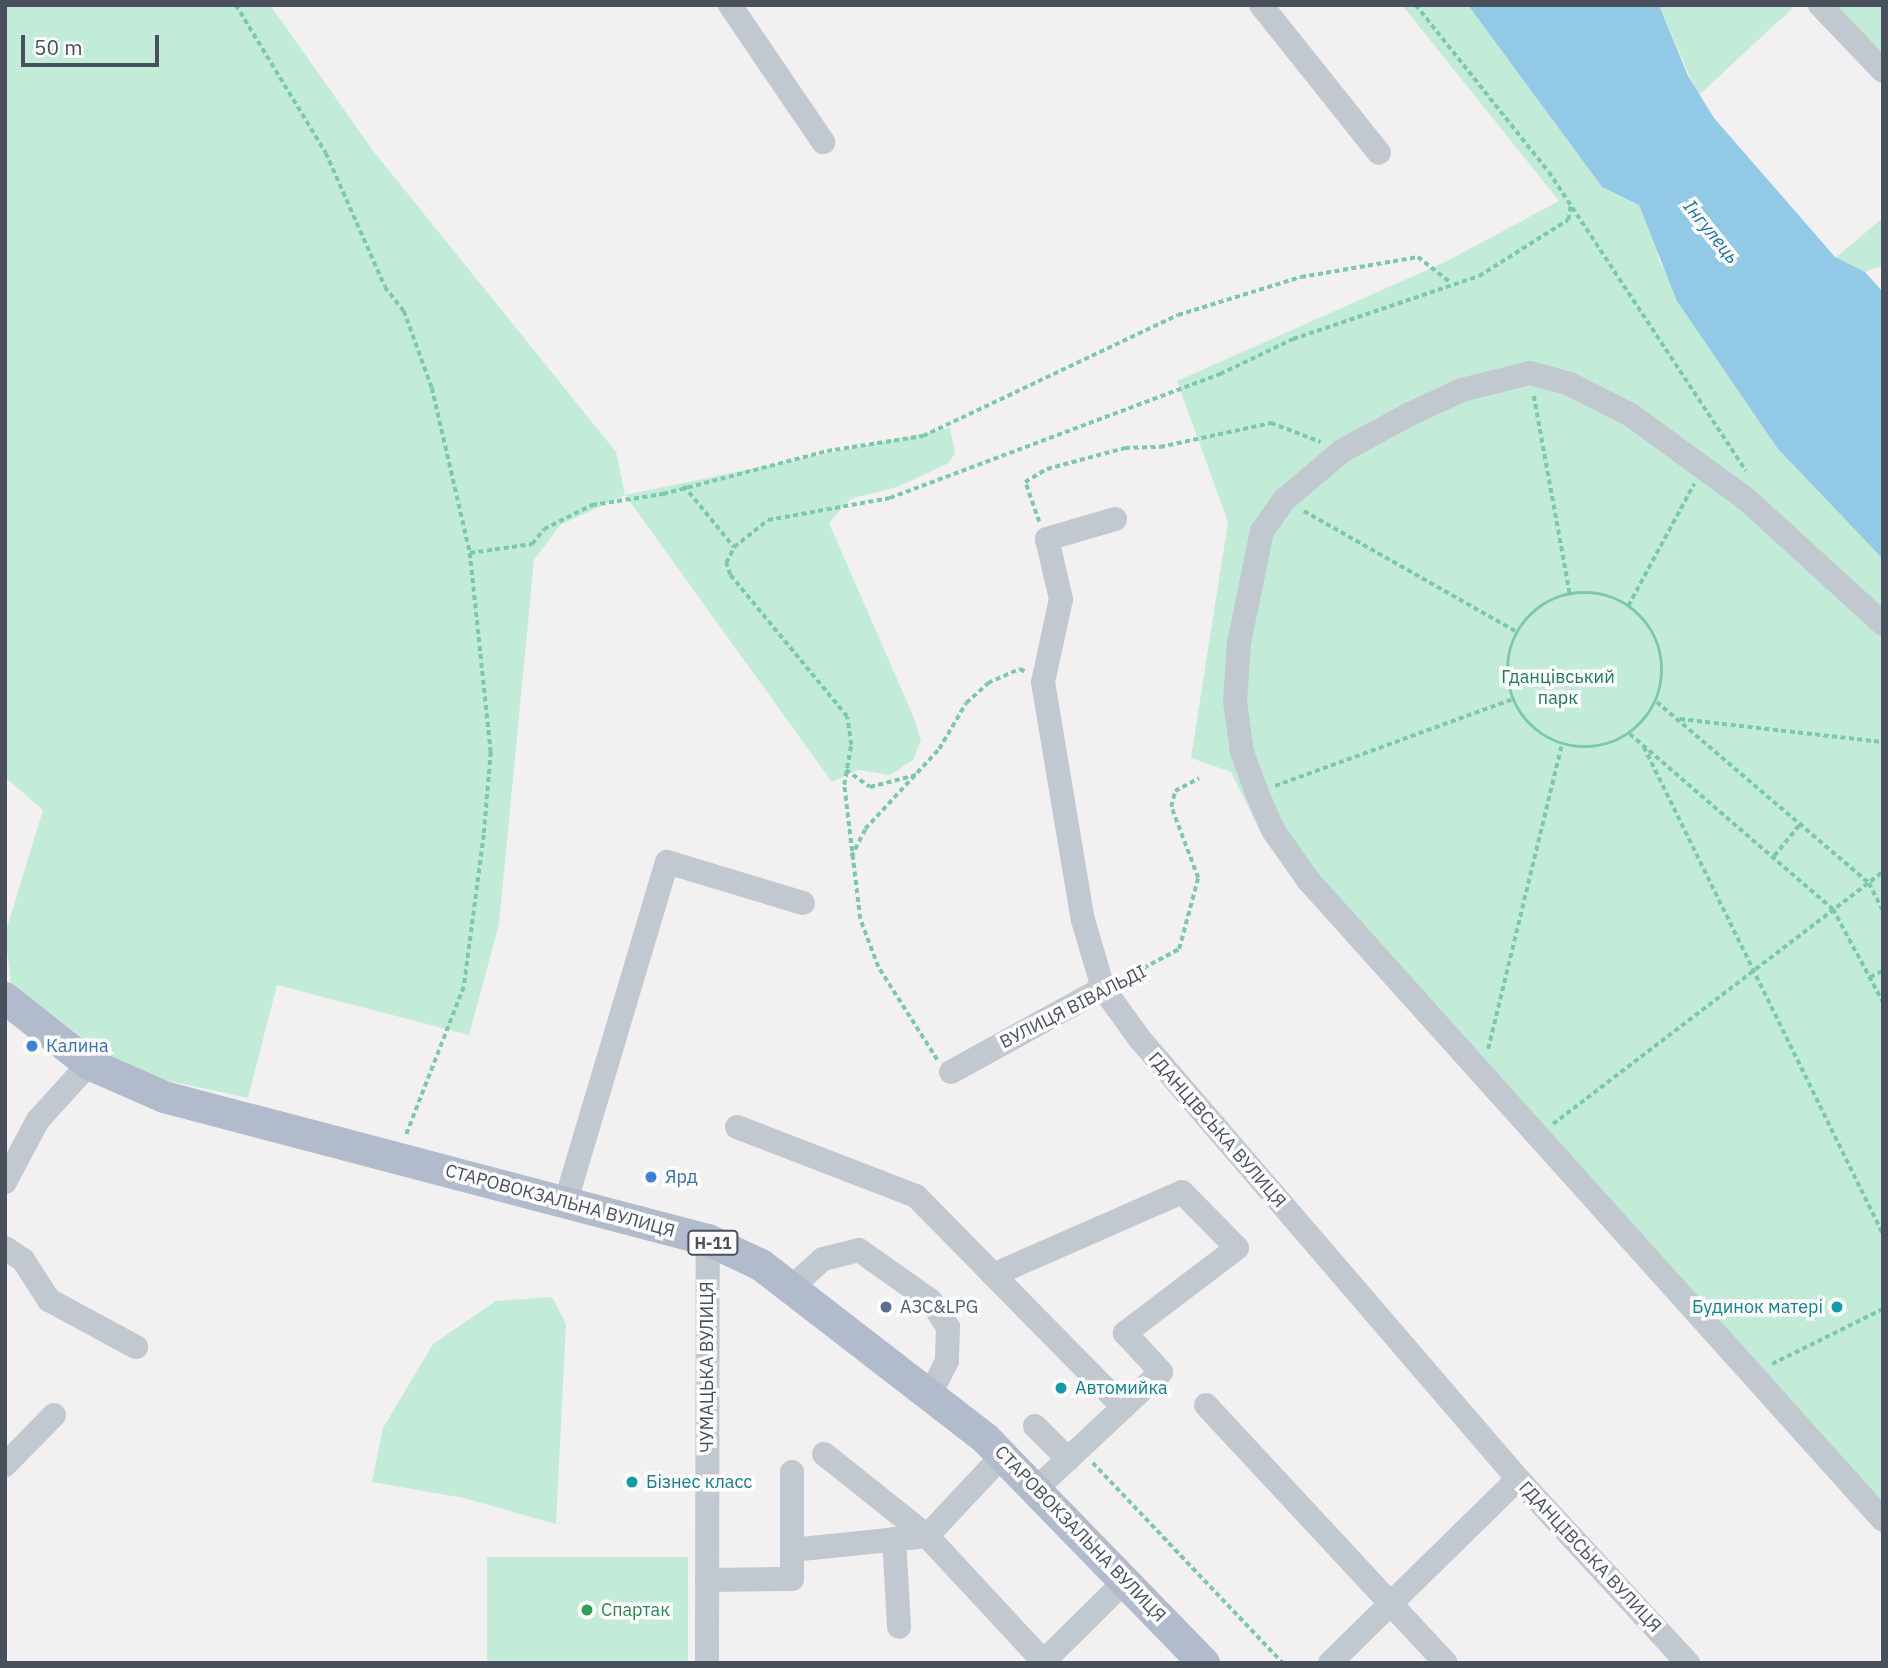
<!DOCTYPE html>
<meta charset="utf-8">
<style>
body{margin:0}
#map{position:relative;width:1888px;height:1668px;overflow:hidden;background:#f2f0f0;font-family:"IBM Plex Sans",sans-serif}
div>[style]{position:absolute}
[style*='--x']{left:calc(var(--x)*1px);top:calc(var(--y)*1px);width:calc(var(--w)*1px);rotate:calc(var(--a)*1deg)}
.green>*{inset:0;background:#c2ecd8;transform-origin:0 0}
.water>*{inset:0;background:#92c9e6}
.path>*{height:3.5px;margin-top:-1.75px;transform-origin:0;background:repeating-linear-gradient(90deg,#7cc8ac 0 5px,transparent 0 8.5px)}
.path>.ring{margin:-1.75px;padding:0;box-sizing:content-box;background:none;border:3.5px solid #7cc8ac;border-radius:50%}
.minor>*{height:24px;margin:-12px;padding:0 12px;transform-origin:12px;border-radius:12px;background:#c1c8d0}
.major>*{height:32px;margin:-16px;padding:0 16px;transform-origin:16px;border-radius:16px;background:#b1bbcc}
.dots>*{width:19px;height:19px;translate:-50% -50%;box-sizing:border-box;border:4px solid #fff;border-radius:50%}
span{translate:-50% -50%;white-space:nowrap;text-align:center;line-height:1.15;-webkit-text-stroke:7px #fff;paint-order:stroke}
.shield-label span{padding:2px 5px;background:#fff;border:2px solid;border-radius:5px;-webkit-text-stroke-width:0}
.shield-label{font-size:16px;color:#49505c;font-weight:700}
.park-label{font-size:18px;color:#1e7957}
.street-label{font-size:18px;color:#49505c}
.shop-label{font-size:18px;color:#366cbe}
.left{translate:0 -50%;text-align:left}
.service-label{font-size:18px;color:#4e5e75}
.culture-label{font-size:18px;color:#0d838f}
.right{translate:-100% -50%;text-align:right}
.leisure-label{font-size:18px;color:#27864d}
.water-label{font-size:19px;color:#1772a1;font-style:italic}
.frame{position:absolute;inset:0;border:7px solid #49505c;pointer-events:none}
.scale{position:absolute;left:21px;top:35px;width:138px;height:32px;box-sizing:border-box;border:4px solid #49505c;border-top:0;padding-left:9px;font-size:21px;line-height:24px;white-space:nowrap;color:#49505c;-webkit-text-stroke:5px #fff;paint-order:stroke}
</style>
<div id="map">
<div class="green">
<i style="clip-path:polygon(5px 5px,270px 5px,374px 152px,616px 452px,625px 495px,950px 428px,955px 453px,949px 463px,897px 487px,850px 499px,829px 523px,914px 718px,921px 741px,913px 760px,890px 775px,858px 770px,832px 782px,625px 495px,560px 525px,534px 560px,499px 924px,469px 1035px,277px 985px,248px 1098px,165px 1080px,112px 1060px,11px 983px,5px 934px,43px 810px,5px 777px)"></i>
<i style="clip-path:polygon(1402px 5px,1468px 5px,1602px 187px,1639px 205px,1654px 231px,1659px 261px,1778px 449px,1883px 559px,1883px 1535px,1299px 886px,1263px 837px,1231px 772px,1191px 758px,1228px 522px,1177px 381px,1447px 261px,1559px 201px)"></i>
<i style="clip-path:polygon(1659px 5px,1796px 5px,1698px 96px)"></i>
<i style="clip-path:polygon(1820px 5px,1883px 5px,1883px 71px)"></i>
<i style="clip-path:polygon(1883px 218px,1883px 265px,1865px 272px,1835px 258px)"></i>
<i style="clip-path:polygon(552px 1297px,566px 1324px,556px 1524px,464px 1498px,372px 1482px,383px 1428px,433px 1344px,496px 1301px)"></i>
<i style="left:487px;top:1557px;width:201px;height:106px"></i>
</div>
<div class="water">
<i style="clip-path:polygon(1468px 5px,1659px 5px,1688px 76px,1714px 118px,1835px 257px,1865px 272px,1883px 292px,1883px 559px,1778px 449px,1677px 301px,1639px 205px,1602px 187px)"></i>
</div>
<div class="path">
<i style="--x:236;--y:5;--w:173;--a:58.7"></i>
<i style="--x:326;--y:153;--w:146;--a:66.2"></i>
<i style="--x:385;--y:287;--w:31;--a:52"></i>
<i style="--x:404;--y:311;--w:82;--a:70"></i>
<i style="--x:432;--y:388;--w:169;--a:77"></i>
<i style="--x:470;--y:553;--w:200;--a:84"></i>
<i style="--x:491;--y:752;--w:83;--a:94.8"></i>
<i style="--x:484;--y:835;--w:153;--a:97.5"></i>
<i style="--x:464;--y:987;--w:160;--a:111.3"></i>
<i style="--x:1416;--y:5;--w:213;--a:51.5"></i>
<i style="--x:1549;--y:172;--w:358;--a:56.6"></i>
<i style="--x:1534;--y:396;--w:201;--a:79.7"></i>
<i style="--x:684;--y:486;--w:79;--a:50.7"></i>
<i style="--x:1304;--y:511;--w:245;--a:29.6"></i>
<i style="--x:1039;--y:522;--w:42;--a:-109.3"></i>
<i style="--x:1025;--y:482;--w:26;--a:-31"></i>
<i style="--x:1047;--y:469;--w:81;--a:-15.1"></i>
<i style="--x:1125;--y:448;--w:35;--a:-2"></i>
<i style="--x:1160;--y:447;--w:114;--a:-12.2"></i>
<i style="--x:1271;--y:423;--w:53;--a:20.8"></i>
<i style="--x:470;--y:553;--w:63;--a:-8.3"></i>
<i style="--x:532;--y:544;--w:19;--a:-51"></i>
<i style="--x:544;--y:529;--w:54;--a:-26.6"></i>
<i style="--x:592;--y:505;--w:72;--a:-8.8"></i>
<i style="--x:663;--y:494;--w:170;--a:-14.7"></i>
<i style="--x:827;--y:451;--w:97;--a:-8.9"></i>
<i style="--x:923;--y:436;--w:282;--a:-25.4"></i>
<i style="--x:1178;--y:315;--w:129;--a:-17.2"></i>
<i style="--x:1301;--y:277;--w:119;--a:-9.7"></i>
<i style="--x:1418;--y:257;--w:42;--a:38.2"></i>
<i class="ring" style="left:1508px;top:593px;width:150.5px;height:150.5px"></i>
<i style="--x:1628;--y:606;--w:139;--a:-61.6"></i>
<i style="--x:1657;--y:702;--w:279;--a:40.5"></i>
<i style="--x:1869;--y:883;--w:30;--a:63"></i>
<i style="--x:1680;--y:719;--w:204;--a:6.5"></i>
<i style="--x:1630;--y:734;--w:268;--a:40.8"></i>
<i style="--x:1833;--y:909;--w:106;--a:61.7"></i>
<i style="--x:1644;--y:747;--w:542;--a:63.86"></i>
<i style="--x:846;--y:770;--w:29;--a:35"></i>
<i style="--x:870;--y:787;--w:48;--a:-14.6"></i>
<i style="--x:1275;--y:786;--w:253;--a:-20.1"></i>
<i style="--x:1774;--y:856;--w:43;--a:-50.7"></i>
<i style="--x:851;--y:857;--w:31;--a:-63"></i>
<i style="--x:865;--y:829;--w:109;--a:-47.2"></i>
<i style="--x:939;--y:749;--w:53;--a:-59.6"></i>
<i style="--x:966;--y:703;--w:30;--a:-42"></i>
<i style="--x:988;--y:683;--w:35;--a:-24"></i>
<i style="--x:1020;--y:669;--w:7;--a:27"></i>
<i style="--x:1870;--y:977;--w:14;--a:-25"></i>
<i style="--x:1121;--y:980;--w:66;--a:-28.1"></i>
<i style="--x:1179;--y:949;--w:73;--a:-75"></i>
<i style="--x:1198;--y:878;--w:76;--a:-110.8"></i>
<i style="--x:1171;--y:807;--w:16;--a:-76"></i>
<i style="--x:1175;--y:791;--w:27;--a:-28"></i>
<i style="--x:1488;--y:1049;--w:314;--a:-76.4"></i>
<i style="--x:937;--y:1060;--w:110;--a:-122.4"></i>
<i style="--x:878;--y:967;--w:51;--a:-110.6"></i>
<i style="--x:860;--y:919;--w:135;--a:-96.8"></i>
<i style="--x:844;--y:785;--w:41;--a:-80.1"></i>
<i style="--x:851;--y:745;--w:28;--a:-98"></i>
<i style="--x:847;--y:717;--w:184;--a:-129.5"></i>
<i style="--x:730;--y:575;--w:13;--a:-108"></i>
<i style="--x:726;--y:563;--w:18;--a:-63"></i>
<i style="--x:734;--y:547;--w:43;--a:-38.5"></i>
<i style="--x:768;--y:520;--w:124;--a:-10.2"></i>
<i style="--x:890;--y:498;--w:353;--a:-20.6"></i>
<i style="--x:1220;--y:374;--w:81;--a:-25.6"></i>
<i style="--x:1293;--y:339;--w:196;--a:-18.7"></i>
<i style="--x:1479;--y:276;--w:105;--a:-32.2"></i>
<i style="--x:1568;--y:220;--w:15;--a:-79"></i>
<i style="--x:1553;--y:1124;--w:415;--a:-37.4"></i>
<i style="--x:1772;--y:1364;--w:124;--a:-26.4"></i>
<i style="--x:1093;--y:1463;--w:276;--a:46.5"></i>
</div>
<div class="minor">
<i style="--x:730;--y:5;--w:166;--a:55.8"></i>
<i style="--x:1261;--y:5;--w:189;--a:51.4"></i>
<i style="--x:1820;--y:5;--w:91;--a:46.3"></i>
<i style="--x:1115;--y:519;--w:71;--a:163.6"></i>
<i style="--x:1047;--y:539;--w:62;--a:76.9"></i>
<i style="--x:1061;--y:599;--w:85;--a:102.2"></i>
<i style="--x:1043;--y:682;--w:241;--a:80.5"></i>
<i style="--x:1083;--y:920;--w:71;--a:73.6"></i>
<i style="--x:1103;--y:988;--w:62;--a:54.2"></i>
<i style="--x:1139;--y:1038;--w:581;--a:49.32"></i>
<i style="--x:1518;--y:1479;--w:251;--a:47.3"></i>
<i style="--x:1883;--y:624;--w:185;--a:-137.6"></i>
<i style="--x:1746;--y:499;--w:142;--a:-143.9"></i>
<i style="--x:1631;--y:415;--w:68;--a:-153.1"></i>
<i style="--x:1570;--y:384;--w:41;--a:-164.6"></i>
<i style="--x:1530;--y:373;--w:70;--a:166"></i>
<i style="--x:1462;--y:390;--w:60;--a:155.2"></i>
<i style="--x:1408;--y:415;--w:75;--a:151.4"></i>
<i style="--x:1342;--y:451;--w:76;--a:139.8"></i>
<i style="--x:1284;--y:500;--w:38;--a:125"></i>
<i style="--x:1262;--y:531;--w:114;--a:101.6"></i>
<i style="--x:1239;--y:643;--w:58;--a:93.9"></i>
<i style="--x:1235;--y:701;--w:51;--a:82.2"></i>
<i style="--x:1242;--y:752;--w:44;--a:69.9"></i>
<i style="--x:1257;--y:793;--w:40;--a:66.6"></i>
<i style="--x:1273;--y:830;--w:61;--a:55"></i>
<i style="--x:1308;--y:880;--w:860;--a:48.06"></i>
<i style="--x:951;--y:1072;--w:174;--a:-28.9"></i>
<i style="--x:737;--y:1127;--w:192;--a:21.1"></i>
<i style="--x:916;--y:1196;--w:296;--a:45.5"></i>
<i style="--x:5;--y:1182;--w:70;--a:-62"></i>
<i style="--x:38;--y:1120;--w:76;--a:-47.7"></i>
<i style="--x:565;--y:1204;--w:357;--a:-73.4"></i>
<i style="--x:667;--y:862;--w:142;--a:16.8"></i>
<i style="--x:5;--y:1248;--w:22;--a:34"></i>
<i style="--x:23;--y:1260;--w:48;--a:57"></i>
<i style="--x:49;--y:1300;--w:99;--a:28.4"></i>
<i style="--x:993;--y:1275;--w:206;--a:-23.7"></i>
<i style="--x:1182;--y:1192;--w:78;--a:45.5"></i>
<i style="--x:1237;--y:1248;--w:141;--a:142.8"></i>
<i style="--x:1125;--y:1333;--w:53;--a:47.3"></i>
<i style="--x:1161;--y:1372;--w:168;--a:136.9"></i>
<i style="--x:794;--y:1285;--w:39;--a:-42"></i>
<i style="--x:823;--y:1259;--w:37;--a:-14"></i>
<i style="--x:859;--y:1250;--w:88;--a:35.3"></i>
<i style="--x:931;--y:1301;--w:31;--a:57"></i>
<i style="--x:948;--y:1327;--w:34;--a:92"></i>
<i style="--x:947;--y:1361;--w:36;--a:117"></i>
<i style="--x:1206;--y:1405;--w:352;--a:47.1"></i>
<i style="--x:1035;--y:1426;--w:47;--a:45"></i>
<i style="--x:824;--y:1454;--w:132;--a:38.5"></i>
<i style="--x:927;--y:1536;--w:173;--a:47.1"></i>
<i style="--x:5;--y:1465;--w:70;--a:-45.6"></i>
<i style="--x:894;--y:1539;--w:88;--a:86.7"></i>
<i style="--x:792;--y:1550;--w:136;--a:-5.9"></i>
<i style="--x:927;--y:1536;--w:111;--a:-46.8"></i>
<i style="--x:707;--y:1580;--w:85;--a:-0.7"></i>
<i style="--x:792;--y:1579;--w:107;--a:-90"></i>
<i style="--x:1044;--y:1661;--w:115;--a:-44.6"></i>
<i style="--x:707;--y:1663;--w:423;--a:-89.9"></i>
<i style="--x:1330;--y:1663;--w:263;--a:-44.4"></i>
</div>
<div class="major">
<i style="--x:5;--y:998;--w:107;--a:38.2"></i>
<i style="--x:89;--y:1064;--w:82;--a:23.7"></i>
<i style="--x:164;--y:1097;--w:562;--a:14.73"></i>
<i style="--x:708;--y:1240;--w:59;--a:25.3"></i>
<i style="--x:761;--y:1265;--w:284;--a:37.7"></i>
<i style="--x:986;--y:1439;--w:313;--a:45.8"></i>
</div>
<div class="dots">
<i style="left:32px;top:1046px;background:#3f7fe0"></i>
<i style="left:651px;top:1177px;background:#3f7fe0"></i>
<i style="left:886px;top:1307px;background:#5c6f8a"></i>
<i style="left:1837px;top:1307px;background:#0f9aa8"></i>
<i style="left:1061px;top:1388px;background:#0f9aa8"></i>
<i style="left:632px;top:1482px;background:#0f9aa8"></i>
<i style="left:587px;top:1610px;background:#2e9e5b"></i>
</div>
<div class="shield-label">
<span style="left:713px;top:1243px">Н-11</span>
</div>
<div class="park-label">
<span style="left:1558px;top:688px">Гданцівський<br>парк</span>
</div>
<div class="street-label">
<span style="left:1073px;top:1007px;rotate:-27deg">ВУЛИЦЯ ВІВАЛЬДІ</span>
<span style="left:1217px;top:1130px;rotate:49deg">ГДАНЦІВСЬКА ВУЛИЦЯ</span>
<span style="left:560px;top:1201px;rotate:15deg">СТАРОВОКЗАЛЬНА ВУЛИЦЯ</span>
<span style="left:707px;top:1367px;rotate:-90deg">ЧУМАЦЬКА ВУЛИЦЯ</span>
<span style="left:1080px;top:1534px;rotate:46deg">СТАРОВОКЗАЛЬНА ВУЛИЦЯ</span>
<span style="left:1590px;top:1557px;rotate:47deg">ГДАНЦІВСЬКА ВУЛИЦЯ</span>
</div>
<div class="shop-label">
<span class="left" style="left:46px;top:1046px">Калина</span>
<span class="left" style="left:665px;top:1177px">Ярд</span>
</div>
<div class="service-label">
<span class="left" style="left:900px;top:1307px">АЗС&amp;LPG</span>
</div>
<div class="culture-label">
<span class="right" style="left:1823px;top:1307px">Будинок матері</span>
<span class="left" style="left:1075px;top:1388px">Автомийка</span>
<span class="left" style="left:646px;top:1482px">Бізнес класс</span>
</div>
<div class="leisure-label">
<span class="left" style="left:601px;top:1610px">Спартак</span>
</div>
<div class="water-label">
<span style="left:1711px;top:232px;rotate:51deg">Інгулець</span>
</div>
<div class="frame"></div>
<div class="scale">50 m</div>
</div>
